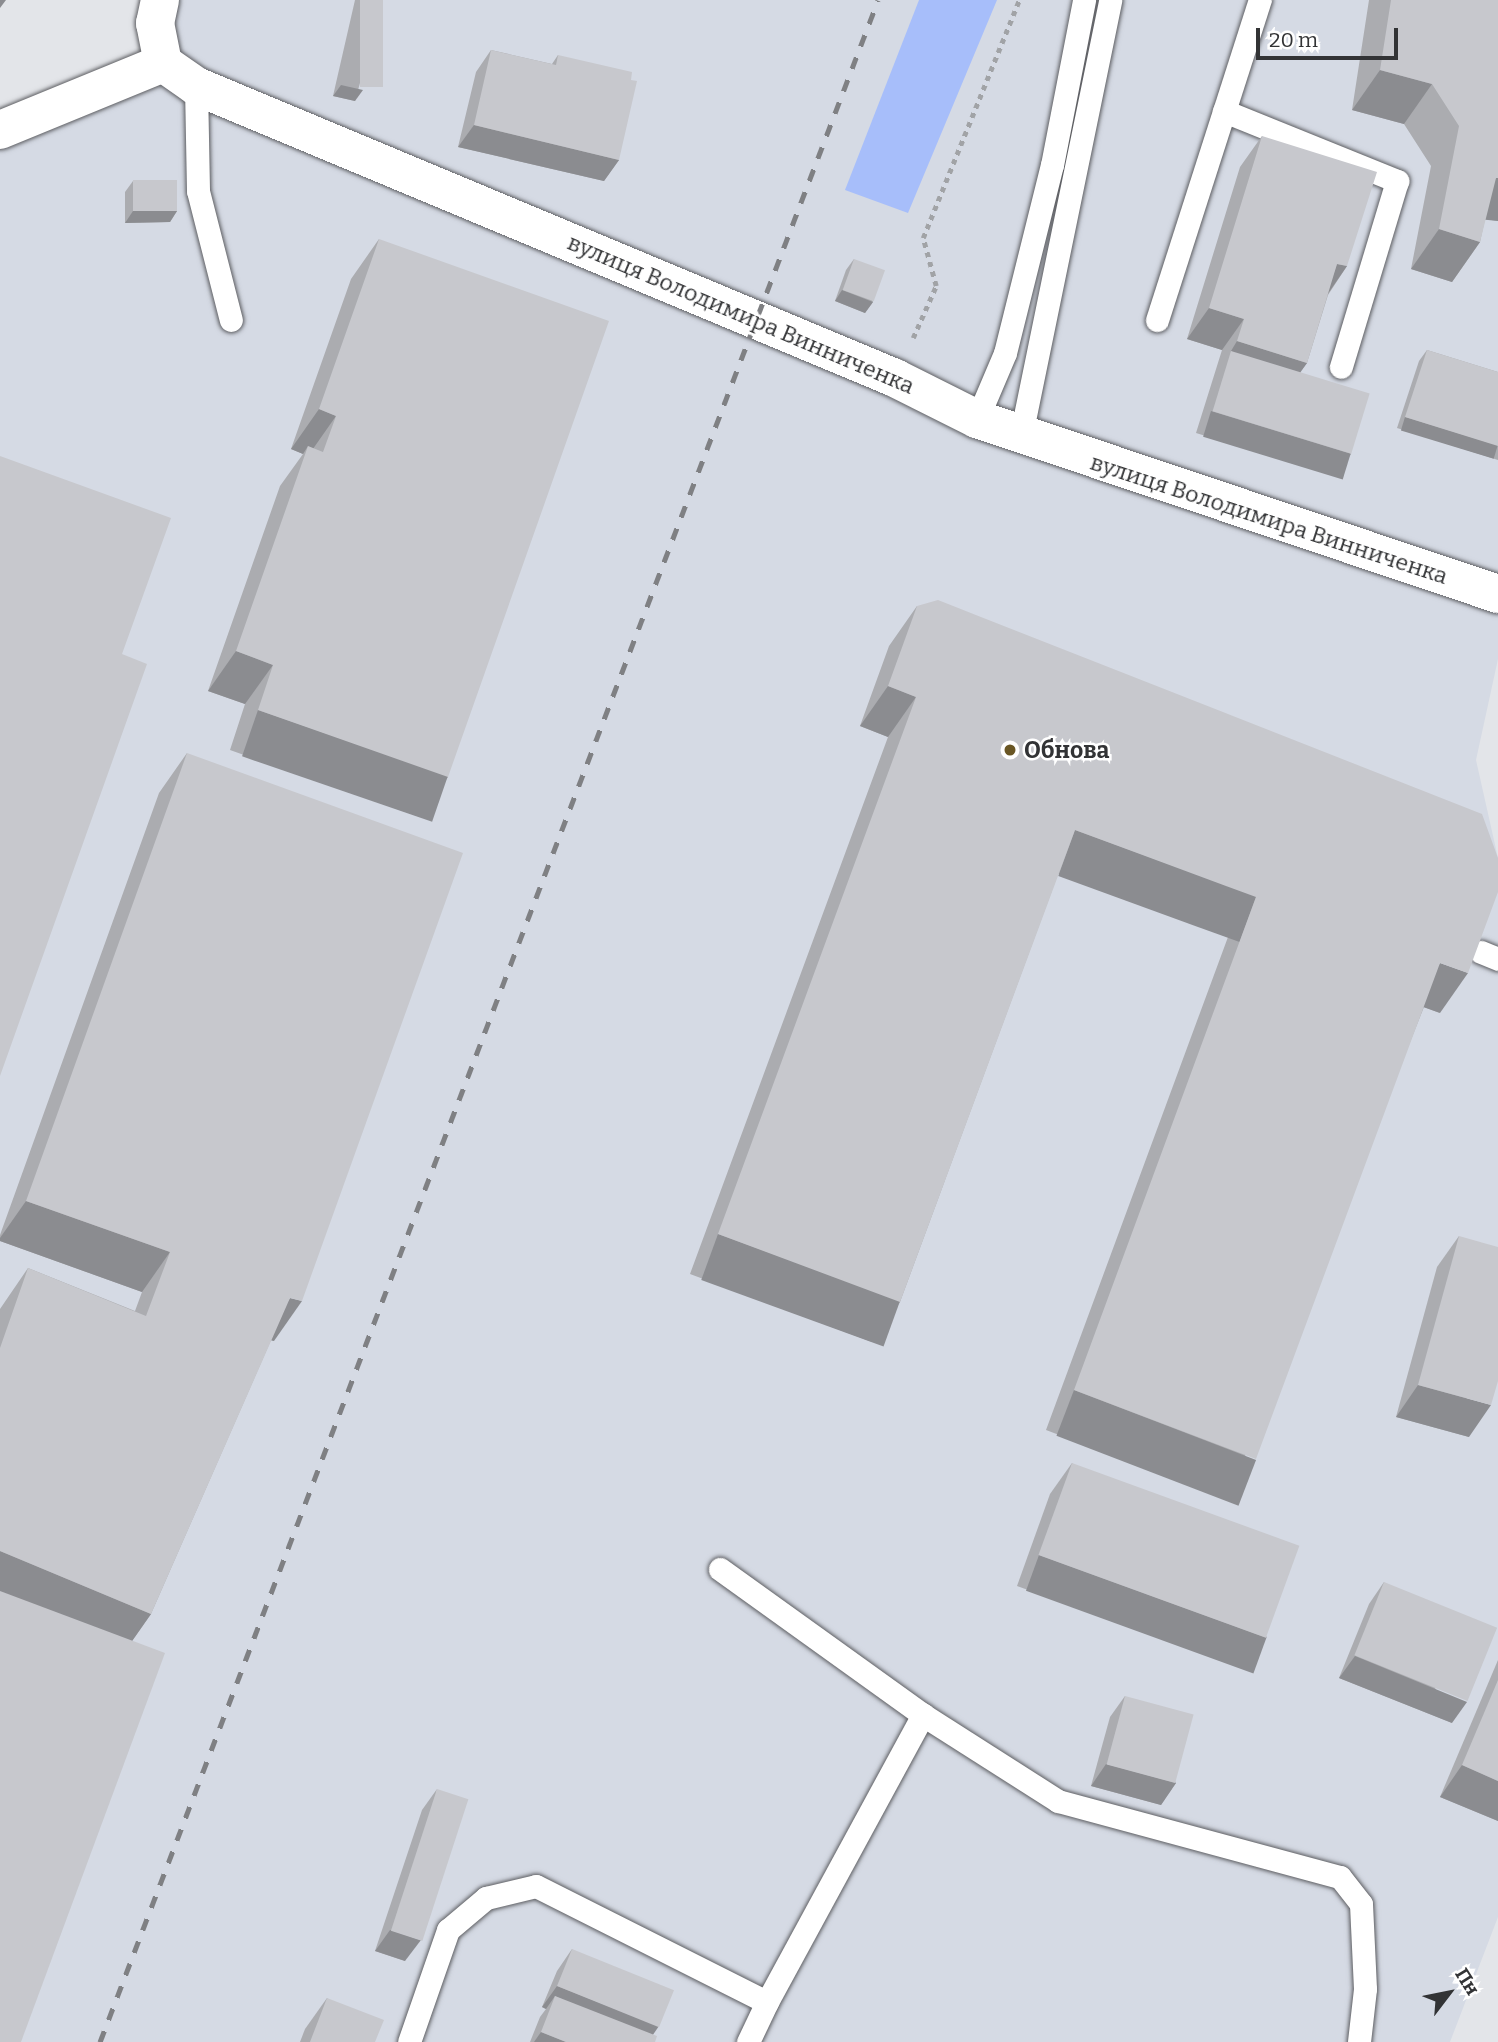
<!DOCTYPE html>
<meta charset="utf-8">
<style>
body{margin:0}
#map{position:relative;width:1498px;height:2042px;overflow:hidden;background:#e3e5e9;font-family:Bitter,serif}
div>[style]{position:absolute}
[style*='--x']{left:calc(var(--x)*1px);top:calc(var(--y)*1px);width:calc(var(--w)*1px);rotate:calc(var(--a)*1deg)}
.built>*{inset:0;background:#d5dae4}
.green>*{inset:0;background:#a7befa}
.path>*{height:4.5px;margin-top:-2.25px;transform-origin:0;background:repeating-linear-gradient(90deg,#a1a3a6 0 5px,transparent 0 10px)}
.roads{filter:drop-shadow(0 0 2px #5d5e62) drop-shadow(0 0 2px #5d5e62)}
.lane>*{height:23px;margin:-11.5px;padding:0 11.5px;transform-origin:11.5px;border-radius:11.5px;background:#fff}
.street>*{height:38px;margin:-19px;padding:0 19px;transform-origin:19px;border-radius:19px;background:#fff}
.secondary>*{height:38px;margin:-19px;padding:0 19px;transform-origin:19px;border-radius:19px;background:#fff}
.rail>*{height:5px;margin-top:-2.5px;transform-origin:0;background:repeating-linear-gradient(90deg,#7f8083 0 12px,transparent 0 24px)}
.wall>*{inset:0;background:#abacb0}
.shaded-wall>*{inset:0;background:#8b8c90;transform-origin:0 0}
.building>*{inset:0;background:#c7c8cd;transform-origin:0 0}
.dots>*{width:19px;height:19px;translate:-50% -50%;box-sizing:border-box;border:4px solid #fff;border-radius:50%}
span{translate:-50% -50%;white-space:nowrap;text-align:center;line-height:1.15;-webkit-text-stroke:5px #fff;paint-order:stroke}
.street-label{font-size:23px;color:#323335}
.poi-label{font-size:23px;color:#323335;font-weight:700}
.left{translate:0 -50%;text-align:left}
.north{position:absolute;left:1414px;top:1958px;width:70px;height:70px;-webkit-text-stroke:5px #fff;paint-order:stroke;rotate:58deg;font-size:19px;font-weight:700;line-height:28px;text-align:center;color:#323335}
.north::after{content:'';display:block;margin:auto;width:24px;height:32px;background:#323335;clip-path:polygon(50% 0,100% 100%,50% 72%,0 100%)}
.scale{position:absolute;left:1256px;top:28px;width:142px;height:32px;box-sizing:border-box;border:4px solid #323335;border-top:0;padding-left:9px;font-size:21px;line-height:24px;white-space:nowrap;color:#323335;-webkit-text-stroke:5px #fff;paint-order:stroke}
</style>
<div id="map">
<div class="built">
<i style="clip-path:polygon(164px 0,1498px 0,1498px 659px,1476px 760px,1498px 858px,1498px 1917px,1450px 2042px,0 2042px,0 131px,163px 60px)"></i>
</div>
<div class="green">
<i style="clip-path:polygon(919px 0,997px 0,908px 213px,845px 190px)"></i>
</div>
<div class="path">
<i style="--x:913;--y:338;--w:57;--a:-66.1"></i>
<i style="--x:936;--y:286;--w:50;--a:-105.2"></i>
<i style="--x:923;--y:238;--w:257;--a:-68"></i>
</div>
<div class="roads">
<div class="lane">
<i style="--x:196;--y:86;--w:105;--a:88.9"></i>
<i style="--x:198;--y:191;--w:133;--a:75.7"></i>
<i style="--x:1224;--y:111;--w:187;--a:22"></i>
<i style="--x:1397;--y:181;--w:194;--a:106.8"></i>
<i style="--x:1157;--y:320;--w:336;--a:-72.2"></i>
<i style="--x:977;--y:419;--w:72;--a:-67"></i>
<i style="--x:1005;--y:353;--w:194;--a:-76"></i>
<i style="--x:1052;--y:165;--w:168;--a:-79"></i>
<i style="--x:1021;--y:435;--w:444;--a:-78.4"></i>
<i style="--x:1481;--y:952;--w:18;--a:22"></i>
<i style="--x:720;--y:1569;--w:250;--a:35.7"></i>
<i style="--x:923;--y:1715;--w:160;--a:32.5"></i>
<i style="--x:1058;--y:1801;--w:292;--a:15.1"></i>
<i style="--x:1340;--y:1877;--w:34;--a:52"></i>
<i style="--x:1361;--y:1904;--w:85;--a:87.3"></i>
<i style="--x:1365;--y:1989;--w:53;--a:96.5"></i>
<i style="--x:409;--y:2042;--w:119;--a:-70.8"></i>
<i style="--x:448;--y:1930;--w:50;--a:-40.1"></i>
<i style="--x:486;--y:1898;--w:51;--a:-13.5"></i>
<i style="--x:536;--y:1886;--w:258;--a:26.7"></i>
<i style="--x:767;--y:2002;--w:327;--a:-61.5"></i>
<i style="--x:748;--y:2042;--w:44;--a:-64.6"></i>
</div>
<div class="street">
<i style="--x:0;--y:130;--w:176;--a:-22.3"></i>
</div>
<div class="secondary">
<i style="--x:160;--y:0;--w:24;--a:102"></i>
<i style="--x:155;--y:23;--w:41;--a:78.7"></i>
<i style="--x:163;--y:63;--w:40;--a:34.9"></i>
<i style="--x:196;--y:86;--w:758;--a:22.67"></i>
<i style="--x:895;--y:378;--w:92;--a:26.6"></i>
<i style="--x:977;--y:419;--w:550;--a:18.57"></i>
</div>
</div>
<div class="rail">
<i style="--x:100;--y:2042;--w:2185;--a:-69.14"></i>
</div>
<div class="wall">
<i style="clip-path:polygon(355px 0,383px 0,355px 101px,333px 96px)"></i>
<i style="clip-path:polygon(1369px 0,1498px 0,1498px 221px,1485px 219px,1480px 242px,1452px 282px,1411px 269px,1431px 166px,1404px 124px,1352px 110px)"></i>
<i style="clip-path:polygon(491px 50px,552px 64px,558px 55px,619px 160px,604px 181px,458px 147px,476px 72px)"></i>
<i style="clip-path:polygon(1262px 136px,1347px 266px,1328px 295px,1307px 363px,1300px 372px,1351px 454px,1336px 476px,1196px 433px,1222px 350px,1187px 339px,1240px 167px)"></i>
<i style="clip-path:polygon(133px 181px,177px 211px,170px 222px,125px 223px,125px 192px)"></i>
<i style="clip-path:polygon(379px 239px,448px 777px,420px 817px,230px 750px,245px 704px,208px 691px,280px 486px,303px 454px,291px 449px,351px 279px)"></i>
<i style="clip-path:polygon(854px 259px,873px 302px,865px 313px,835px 301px,846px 270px)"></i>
<i style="clip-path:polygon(1427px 350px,1498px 372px,1498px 460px,1397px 428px,1419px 361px)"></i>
<i style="clip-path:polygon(917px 606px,1440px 1013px,1424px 1007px,1228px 1499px,1046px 1430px,1228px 937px,1058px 874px,900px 1302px,872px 1342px,690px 1274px,888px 737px,860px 726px,889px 646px)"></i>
<i style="clip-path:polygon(187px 753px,274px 1341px,271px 1340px,151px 1614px,132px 1641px,0 2042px,0 1309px,28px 1268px,135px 1311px,142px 1292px,0 1241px,0 1235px,159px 793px)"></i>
<i style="clip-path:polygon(1459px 1236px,1469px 1437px,1396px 1417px,1437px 1267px)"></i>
<i style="clip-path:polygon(1072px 1463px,1267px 1637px,1245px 1668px,1017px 1586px,1050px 1494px)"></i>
<i style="clip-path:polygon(1384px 1582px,1452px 1723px,1339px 1678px,1369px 1604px)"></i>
<i style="clip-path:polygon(1498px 1660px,1498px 1821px,1440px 1797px)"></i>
<i style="clip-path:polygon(1125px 1696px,1176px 1783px,1161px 1805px,1091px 1786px,1110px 1717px)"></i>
<i style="clip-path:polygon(437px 1789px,405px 1961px,375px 1951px,422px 1810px)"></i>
<i style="clip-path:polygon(572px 1949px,653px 2035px,655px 2042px,530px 2042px,540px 2017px,546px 2009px,542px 2007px,557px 1971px)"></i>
<i style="clip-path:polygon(327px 1998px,375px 2042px,300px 2042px,305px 2029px)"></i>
</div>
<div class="shaded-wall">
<i style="clip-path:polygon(0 0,6px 0,0 8px)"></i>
<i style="clip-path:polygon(1380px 70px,1432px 84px,1404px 124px,1352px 110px)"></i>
<i style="clip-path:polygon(341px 85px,363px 90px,355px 101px,333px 96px)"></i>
<i style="clip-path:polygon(474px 125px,619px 160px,604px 181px,458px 147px)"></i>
<i style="clip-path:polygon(1496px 178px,1498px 178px,1498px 221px,1468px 218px)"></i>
<i style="clip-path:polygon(133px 211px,177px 211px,170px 222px,125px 223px)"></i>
<i style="clip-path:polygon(1439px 229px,1480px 242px,1452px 282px,1411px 269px)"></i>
<i style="clip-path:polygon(1337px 264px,1347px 266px,1325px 298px)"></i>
<i style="clip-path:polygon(842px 290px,873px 302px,865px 313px,835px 301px)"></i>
<i style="clip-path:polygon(1209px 308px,1244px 319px,1222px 350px,1187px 339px)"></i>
<i style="clip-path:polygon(1237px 341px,1307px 363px,1285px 394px,1231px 351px)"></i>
<i style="clip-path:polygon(319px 409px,336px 416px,308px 456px,308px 446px,303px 454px,291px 449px)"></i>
<i style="left:1211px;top:411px;width:146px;height:27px;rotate:17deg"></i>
<i style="left:1405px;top:417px;width:97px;height:14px;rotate:17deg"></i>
<i style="clip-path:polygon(236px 651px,273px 665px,245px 704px,208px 691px)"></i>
<i style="clip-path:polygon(888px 686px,916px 697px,888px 737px,860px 726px)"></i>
<i style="left:258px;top:710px;width:201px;height:49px;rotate:19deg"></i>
<i style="left:1075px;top:830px;width:193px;height:49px;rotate:20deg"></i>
<i style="clip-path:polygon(1440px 963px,1468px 973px,1440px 1013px,1412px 1003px)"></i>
<i style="clip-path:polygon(26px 1201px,170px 1252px,142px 1292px,0 1241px,0 1238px)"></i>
<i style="left:718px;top:1234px;width:194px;height:49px;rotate:20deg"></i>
<i style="clip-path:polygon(290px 1298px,302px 1301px,274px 1341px,262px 1338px)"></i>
<i style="clip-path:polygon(1418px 1385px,1491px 1405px,1469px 1437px,1396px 1417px)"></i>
<i style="left:1074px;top:1390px;width:195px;height:49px;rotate:21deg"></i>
<i style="clip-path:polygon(0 1551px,151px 1614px,123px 1654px,0 1602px)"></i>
<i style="left:1039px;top:1555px;width:242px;height:38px;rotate:20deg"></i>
<i style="clip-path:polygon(1355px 1656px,1467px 1702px,1452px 1723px,1339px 1678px)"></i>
<i style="clip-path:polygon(1106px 1764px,1176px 1783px,1161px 1805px,1091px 1786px)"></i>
<i style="clip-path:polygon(1462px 1765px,1498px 1781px,1498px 1821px,1440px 1797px)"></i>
<i style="clip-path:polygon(390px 1930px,421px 1940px,405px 1961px,375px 1951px)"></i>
<i style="clip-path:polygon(557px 1986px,659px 2026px,648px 2042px,555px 1996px,546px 2009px,542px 2007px)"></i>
<i style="clip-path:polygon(541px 2032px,566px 2042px,534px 2042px)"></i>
</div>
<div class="building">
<i style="left:360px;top:0;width:23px;height:87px"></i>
<i style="clip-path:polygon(1391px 0,1498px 0,1498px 178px,1496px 178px,1480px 242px,1439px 229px,1459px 126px,1432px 84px,1380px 70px)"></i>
<i style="clip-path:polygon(491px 50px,556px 65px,558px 55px,632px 72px,631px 80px,637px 81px,619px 160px,474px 125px)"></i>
<i style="clip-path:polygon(1262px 136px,1377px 172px,1347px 266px,1337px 264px,1307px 363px,1237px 341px,1244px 319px,1209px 308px)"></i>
<i style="left:177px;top:180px;width:31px;height:44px;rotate:90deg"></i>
<i style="clip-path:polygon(379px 239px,609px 321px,448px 777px,258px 710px,273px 665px,236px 651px,308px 446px,323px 452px,336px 416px,319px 409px)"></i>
<i style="left:854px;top:259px;width:33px;height:33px;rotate:20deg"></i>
<i style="clip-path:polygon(1427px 350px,1498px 372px,1498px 446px,1405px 417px)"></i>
<i style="left:1231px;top:351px;width:145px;height:63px;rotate:17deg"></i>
<i style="clip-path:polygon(0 456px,171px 518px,122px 654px,147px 664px,0 1076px)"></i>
<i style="clip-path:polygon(938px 600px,1482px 814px,1498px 858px,1498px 892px,1468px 973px,1440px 963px,1256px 1459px,1074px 1390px,1256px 897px,1075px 830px,900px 1302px,718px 1234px,916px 697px,888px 686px,917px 606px)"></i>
<i style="clip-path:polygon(187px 753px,463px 853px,302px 1301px,290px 1298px,151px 1614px,0 1551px,0 1348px,28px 1268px,146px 1316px,170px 1252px,26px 1201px)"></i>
<i style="clip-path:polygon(1459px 1236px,1498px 1247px,1498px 1381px,1491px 1405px,1418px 1385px)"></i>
<i style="left:1072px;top:1463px;width:242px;height:98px;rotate:20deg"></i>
<i style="left:1384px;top:1582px;width:122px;height:79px;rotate:22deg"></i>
<i style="clip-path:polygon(0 1591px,165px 1653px,21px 2042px,0 2042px)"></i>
<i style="clip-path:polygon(1498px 1680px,1498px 1781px,1462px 1765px)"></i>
<i style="left:1125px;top:1696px;width:71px;height:71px;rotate:15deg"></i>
<i style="left:437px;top:1789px;width:33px;height:149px;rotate:18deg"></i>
<i style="left:572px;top:1949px;width:110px;height:40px;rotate:22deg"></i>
<i style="clip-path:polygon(555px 1996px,657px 2036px,655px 2042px,566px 2042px,541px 2032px)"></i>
<i style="clip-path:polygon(327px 1998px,384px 2020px,375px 2042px,310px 2042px)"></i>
</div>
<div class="dots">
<i style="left:1010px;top:750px;background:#695624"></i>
</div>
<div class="street-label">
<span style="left:741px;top:314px;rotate:23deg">вулиця Володимира Винниченка</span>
<span style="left:1269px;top:519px;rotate:18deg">вулиця Володимира Винниченка</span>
</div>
<div class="poi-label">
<span class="left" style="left:1024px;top:750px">Обнова</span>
</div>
<div class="north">Пн</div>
<div class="scale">20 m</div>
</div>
